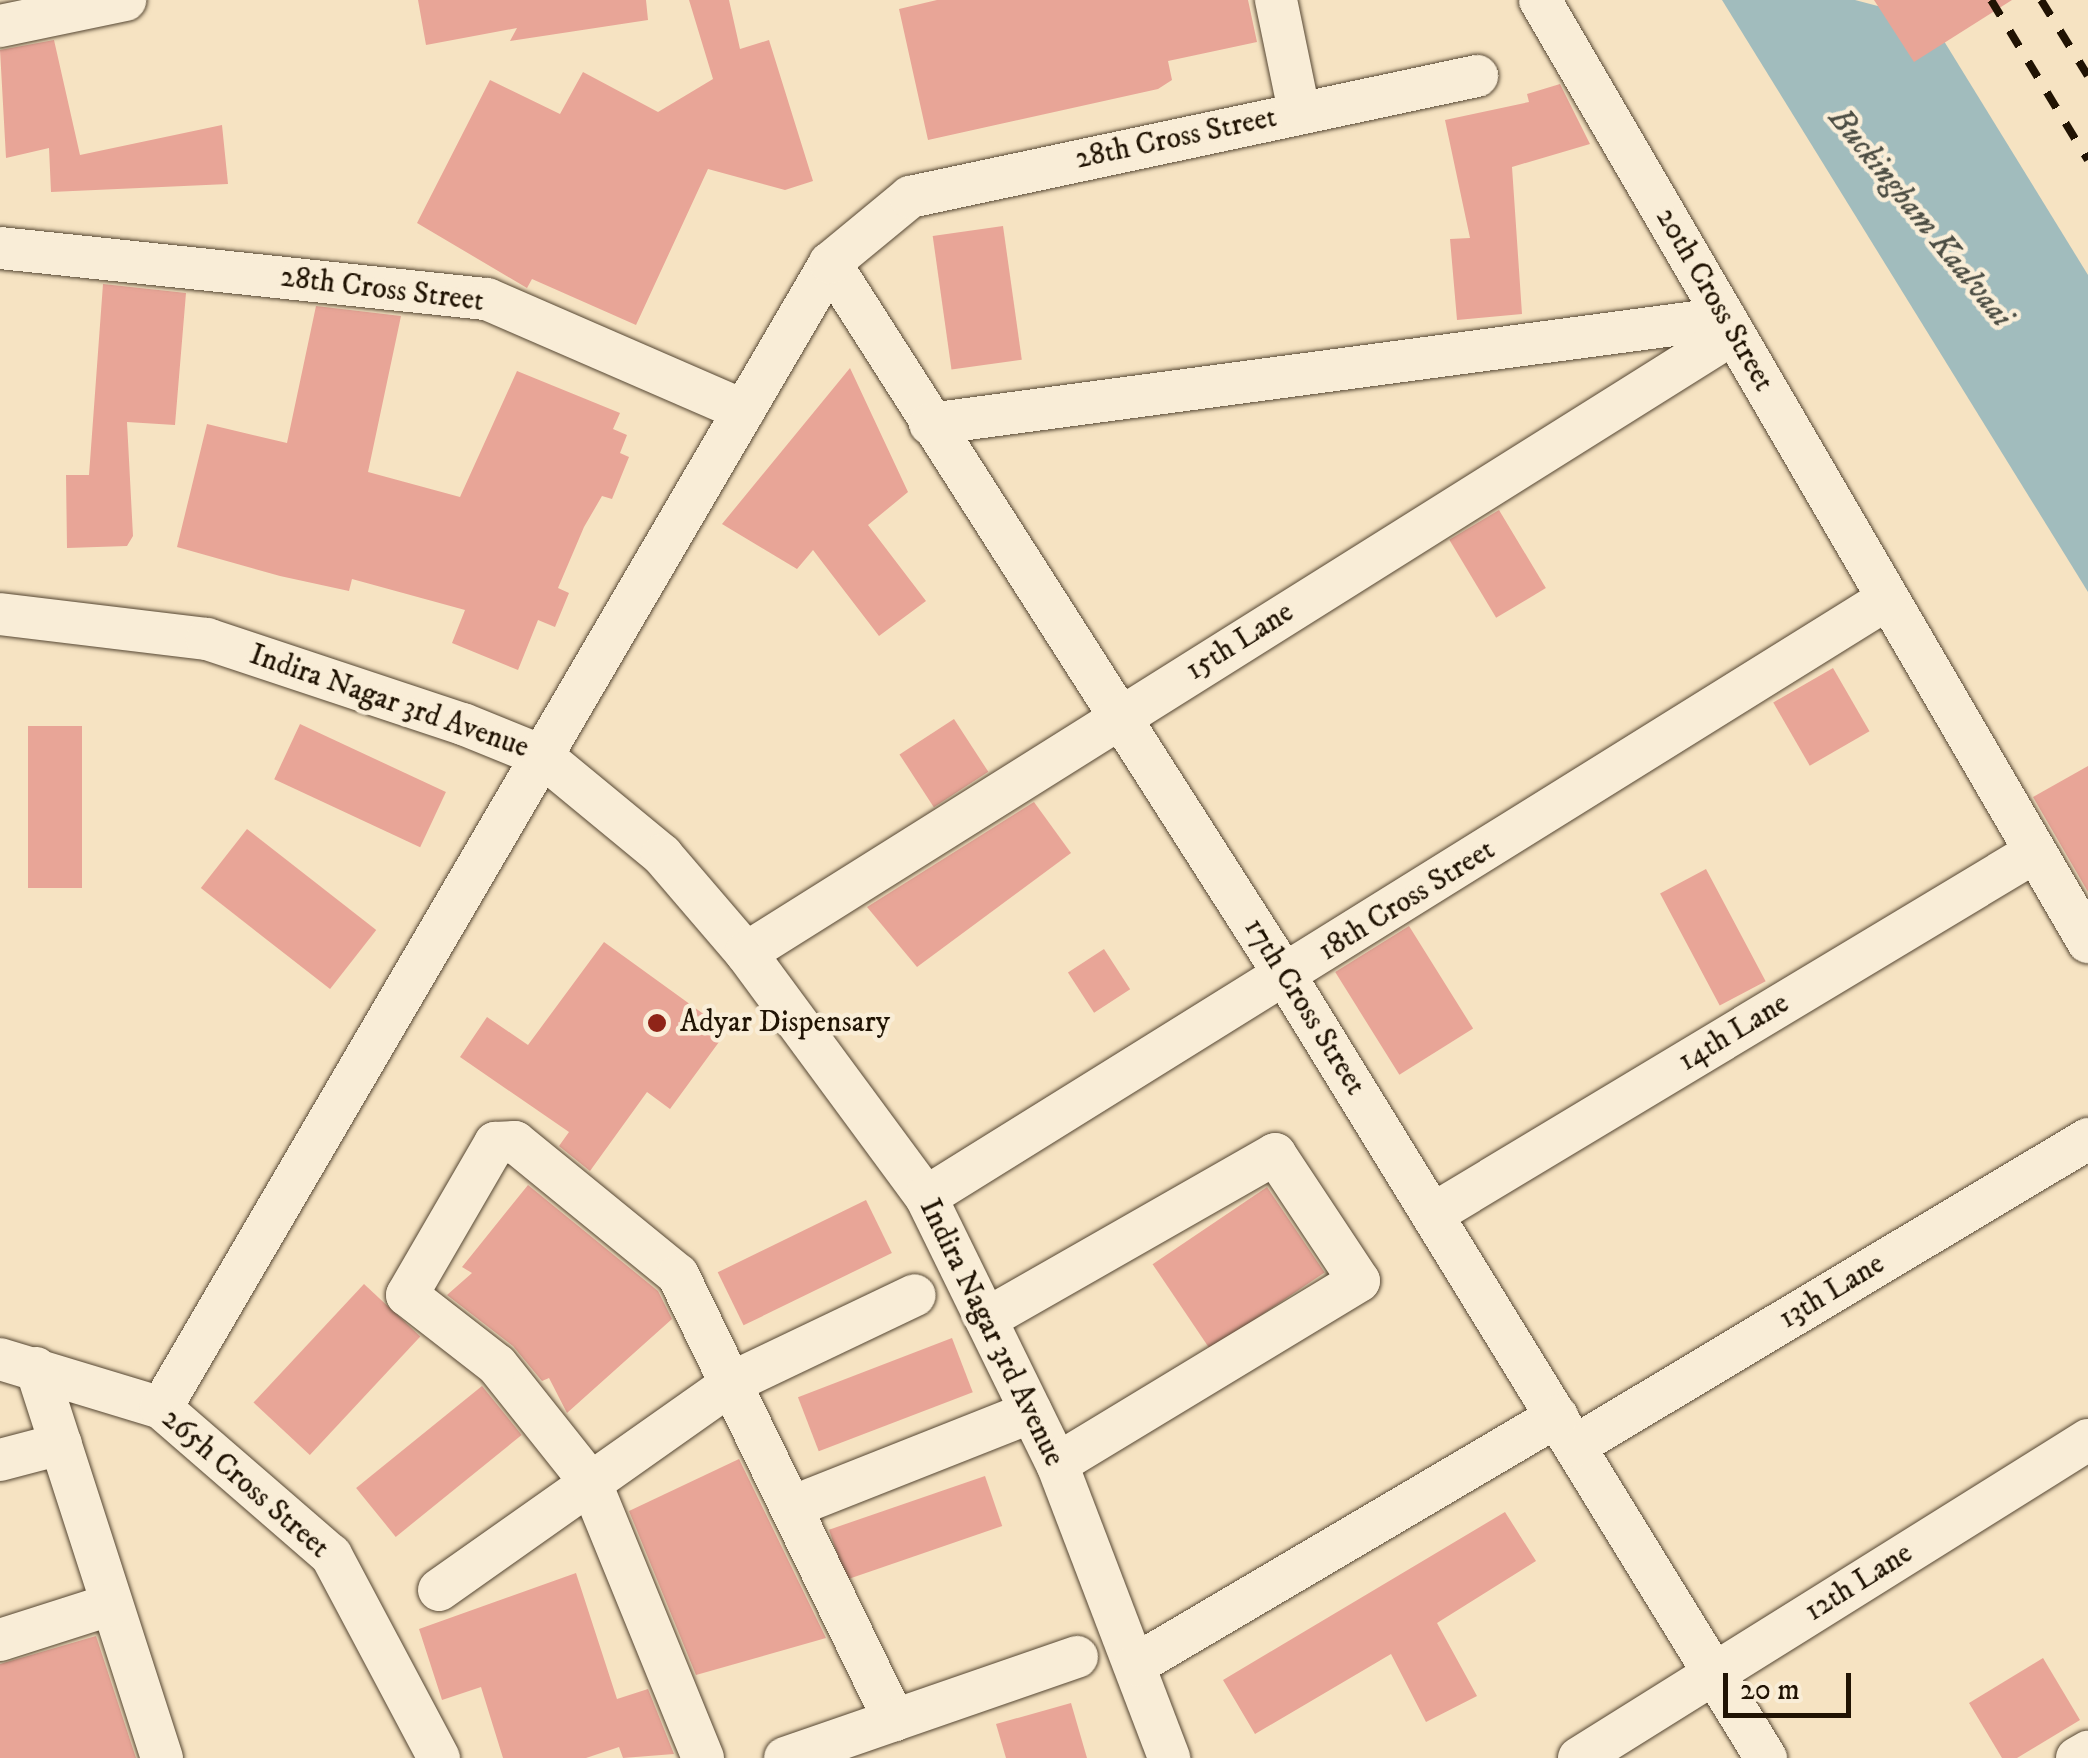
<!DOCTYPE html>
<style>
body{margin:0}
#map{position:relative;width:2088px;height:1758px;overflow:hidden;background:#f6e3c2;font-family:"IM FELL DW Pica",serif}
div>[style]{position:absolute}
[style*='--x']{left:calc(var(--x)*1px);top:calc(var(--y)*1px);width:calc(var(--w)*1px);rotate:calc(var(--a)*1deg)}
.water>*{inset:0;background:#a1bcbd}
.building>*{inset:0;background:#e8a597;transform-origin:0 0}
.roads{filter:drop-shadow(0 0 2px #564733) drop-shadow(0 0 2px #564733)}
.minor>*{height:42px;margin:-21px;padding:0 21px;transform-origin:21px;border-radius:21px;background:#f9edd7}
.rail>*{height:8px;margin-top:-4px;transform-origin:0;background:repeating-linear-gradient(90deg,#201303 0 18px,transparent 0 36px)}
.dots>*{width:28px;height:28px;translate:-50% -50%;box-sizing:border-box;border:5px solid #f9edd7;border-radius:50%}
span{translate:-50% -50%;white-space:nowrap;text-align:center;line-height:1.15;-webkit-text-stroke:9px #f9edd7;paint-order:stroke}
.street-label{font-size:30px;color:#201303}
.poi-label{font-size:30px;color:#201303}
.left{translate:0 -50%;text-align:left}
.water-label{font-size:32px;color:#4d4e44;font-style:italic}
.scale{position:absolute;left:1723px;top:1673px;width:128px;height:45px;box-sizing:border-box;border:5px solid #201303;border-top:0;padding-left:12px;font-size:30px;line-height:35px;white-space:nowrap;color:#201303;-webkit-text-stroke:8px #f9edd7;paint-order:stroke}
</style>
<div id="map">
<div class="water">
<i style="clip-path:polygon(1722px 0,1855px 0,1931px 20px,2088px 275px,2088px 592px)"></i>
</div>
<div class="building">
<i style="clip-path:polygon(418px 0,646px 0,648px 20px,510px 41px,517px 28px,426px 45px)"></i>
<i style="clip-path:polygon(689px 0,729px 0,740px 49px,769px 40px,813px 181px,785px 190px,708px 169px,636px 325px,532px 279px,527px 288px,417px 223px,490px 80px,560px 114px,583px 72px,658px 112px,713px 79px)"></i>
<i style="clip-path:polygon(937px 0,1248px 0,1257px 42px,1168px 61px,1172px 80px,1158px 89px,928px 140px,899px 9px)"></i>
<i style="clip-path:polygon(1874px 0,2012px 0,1914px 62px)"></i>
<i style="clip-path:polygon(54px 40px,80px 155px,222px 125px,228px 184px,51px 192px,49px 148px,6px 158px,0 50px)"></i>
<i style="clip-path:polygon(1560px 84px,1590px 144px,1512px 167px,1522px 314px,1457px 320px,1450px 239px,1470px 238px,1445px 120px,1529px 102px,1527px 94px)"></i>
<i style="left:1003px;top:226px;width:135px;height:71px;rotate:82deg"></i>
<i style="clip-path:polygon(103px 284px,186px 293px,175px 425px,127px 422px,133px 536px,127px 546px,67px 548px,66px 475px,89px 475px)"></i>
<i style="clip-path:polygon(316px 306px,401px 316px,368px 472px,460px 497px,517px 371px,620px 413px,613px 429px,627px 435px,620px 453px,629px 457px,612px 499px,602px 496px,584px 527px,558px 588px,569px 593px,555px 627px,538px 620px,518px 670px,452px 643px,465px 610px,352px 579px,349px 591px,280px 576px,177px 547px,207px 424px,287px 443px)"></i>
<i style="clip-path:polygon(850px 368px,908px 492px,868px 525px,926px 601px,879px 636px,813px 550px,797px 569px,722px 524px)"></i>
<i style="left:1499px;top:510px;width:91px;height:58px;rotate:59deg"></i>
<i style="left:1833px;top:668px;width:73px;height:69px;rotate:60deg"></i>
<i style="left:954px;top:719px;width:63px;height:65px;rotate:57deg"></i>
<i style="left:300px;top:724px;width:161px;height:61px;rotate:25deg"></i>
<i style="left:28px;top:726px;width:54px;height:162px"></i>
<i style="clip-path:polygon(2088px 766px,2088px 892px,2033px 797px)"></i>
<i style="clip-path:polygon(1034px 802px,1071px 853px,917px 967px,867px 907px)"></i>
<i style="left:247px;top:829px;width:164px;height:75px;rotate:38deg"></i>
<i style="left:1706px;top:869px;width:127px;height:52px;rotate:62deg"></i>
<i style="left:1409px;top:926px;width:121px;height:87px;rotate:58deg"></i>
<i style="clip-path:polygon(604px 942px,727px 1031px,670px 1109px,647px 1092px,590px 1171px,559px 1146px,569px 1132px,460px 1057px,487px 1017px,528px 1045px)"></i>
<i style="left:1104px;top:949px;width:48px;height:43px;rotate:57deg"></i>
<i style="clip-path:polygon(528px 1185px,658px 1291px,672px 1319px,567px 1413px,549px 1378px,542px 1381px,513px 1346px,447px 1295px,472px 1273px,462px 1267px)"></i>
<i style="left:1267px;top:1187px;width:103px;height:138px;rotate:56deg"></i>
<i style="left:866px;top:1200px;width:59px;height:165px;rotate:64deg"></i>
<i style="left:364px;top:1284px;width:77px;height:162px;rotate:43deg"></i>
<i style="left:952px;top:1338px;width:58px;height:165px;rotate:69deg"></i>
<i style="left:482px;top:1386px;width:63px;height:162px;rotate:51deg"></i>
<i style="clip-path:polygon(739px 1459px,826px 1638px,696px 1675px,629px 1511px)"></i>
<i style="left:985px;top:1476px;width:53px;height:165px;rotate:71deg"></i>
<i style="clip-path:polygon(1505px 1512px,1536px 1561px,1437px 1623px,1477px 1696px,1426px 1722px,1391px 1654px,1255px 1734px,1223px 1680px)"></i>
<i style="clip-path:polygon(576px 1573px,617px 1699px,648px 1689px,674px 1754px,623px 1758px,619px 1747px,586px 1758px,503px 1758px,481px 1687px,442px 1700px,419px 1629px)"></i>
<i style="clip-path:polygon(96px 1636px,136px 1758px,0 1758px,0 1664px)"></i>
<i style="clip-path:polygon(2043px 1658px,2080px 1720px,2017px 1758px,2002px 1758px,1969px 1703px)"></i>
<i style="clip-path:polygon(1071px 1703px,1087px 1758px,1006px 1758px,996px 1724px)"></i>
</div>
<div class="roads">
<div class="minor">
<i style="--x:1276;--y:0;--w:113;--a:78.3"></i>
<i style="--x:1540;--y:0;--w:1090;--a:59.81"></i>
<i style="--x:0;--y:26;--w:128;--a:-11.7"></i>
<i style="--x:0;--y:248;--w:490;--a:6"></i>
<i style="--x:487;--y:299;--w:280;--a:23.5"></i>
<i style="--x:830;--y:263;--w:847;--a:57.44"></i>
<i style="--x:1286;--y:977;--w:917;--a:58.43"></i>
<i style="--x:930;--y:424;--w:802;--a:-7.59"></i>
<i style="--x:0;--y:614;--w:209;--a:6.9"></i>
<i style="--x:207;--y:639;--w:270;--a:18.4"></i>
<i style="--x:463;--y:724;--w:85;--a:22.1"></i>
<i style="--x:542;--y:756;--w:156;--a:39.5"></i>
<i style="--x:662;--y:855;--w:129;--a:49.4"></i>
<i style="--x:746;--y:953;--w:303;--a:53.6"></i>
<i style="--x:926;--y:1197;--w:297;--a:63.9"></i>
<i style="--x:1057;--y:1464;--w:315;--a:69.1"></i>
<i style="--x:746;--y:953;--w:1166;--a:-32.11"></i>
<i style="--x:926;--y:1197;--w:1130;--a:-31.88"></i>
<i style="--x:1433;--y:1214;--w:702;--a:-31.02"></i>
<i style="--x:986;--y:1319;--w:333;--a:-29.7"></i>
<i style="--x:1275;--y:1154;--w:152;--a:56.5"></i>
<i style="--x:1359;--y:1281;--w:353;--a:148.8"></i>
<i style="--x:0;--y:1359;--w:168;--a:16.9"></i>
<i style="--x:161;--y:1408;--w:225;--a:40.9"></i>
<i style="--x:331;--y:1555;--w:230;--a:62"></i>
<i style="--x:36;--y:1368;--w:410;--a:72.1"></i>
<i style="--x:161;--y:1408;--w:1326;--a:-59.7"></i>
<i style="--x:830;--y:263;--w:104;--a:-39.5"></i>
<i style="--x:910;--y:197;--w:580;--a:-12.05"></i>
<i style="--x:1575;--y:1446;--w:598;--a:-30.9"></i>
<i style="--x:0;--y:1460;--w:63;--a:-14.7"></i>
<i style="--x:794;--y:1506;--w:255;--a:-21.6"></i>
<i style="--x:439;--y:1590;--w:362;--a:-35.2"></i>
<i style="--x:735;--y:1381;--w:199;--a:-25.5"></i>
<i style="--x:0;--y:1640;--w:115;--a:-17.7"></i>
<i style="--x:1135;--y:1665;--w:490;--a:-30.5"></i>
<i style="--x:703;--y:1758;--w:297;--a:-112.2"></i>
<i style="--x:591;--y:1483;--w:151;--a:-128.5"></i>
<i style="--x:497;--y:1365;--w:114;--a:-142.1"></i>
<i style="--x:407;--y:1295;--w:176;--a:-59.9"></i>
<i style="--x:495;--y:1143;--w:20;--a:-3"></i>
<i style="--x:515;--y:1142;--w:210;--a:39.2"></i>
<i style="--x:678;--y:1275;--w:495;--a:64.1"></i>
<i style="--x:785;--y:1758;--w:309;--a:-19.1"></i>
<i style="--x:1579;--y:1758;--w:600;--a:-32"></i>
<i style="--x:2077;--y:1758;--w:13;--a:-29"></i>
</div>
</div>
<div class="rail">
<i style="--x:1991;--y:0;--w:187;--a:58.8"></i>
<i style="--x:2041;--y:0;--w:89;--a:58.3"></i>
</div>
<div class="dots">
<i style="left:657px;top:1023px;background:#8f2418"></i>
</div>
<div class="street-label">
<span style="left:1176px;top:139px;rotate:-12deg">28th Cross Street</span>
<span style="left:382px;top:290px;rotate:7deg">28th Cross Street</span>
<span style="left:1714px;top:300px;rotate:60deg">20th Cross Street</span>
<span style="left:1240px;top:642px;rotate:-32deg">15th Lane</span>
<span style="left:389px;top:702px;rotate:19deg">Indira Nagar 3rd Avenue</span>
<span style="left:1407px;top:901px;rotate:-32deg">18th Cross Street</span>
<span style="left:1304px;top:1007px;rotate:58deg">17th Cross Street</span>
<span style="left:1734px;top:1033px;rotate:-31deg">14th Lane</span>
<span style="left:1832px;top:1292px;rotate:-31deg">13th Lane</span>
<span style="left:991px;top:1333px;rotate:64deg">Indira Nagar 3rd Avenue</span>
<span style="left:245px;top:1484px;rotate:41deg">265h Cross Street</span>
<span style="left:1859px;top:1583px;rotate:-32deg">12th Lane</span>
</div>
<div class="poi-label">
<span class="left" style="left:680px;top:1023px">Adyar Dispensary</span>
</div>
<div class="water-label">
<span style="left:1920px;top:218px;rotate:51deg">Buckingham Kaalvaai</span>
</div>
<div class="scale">20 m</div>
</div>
